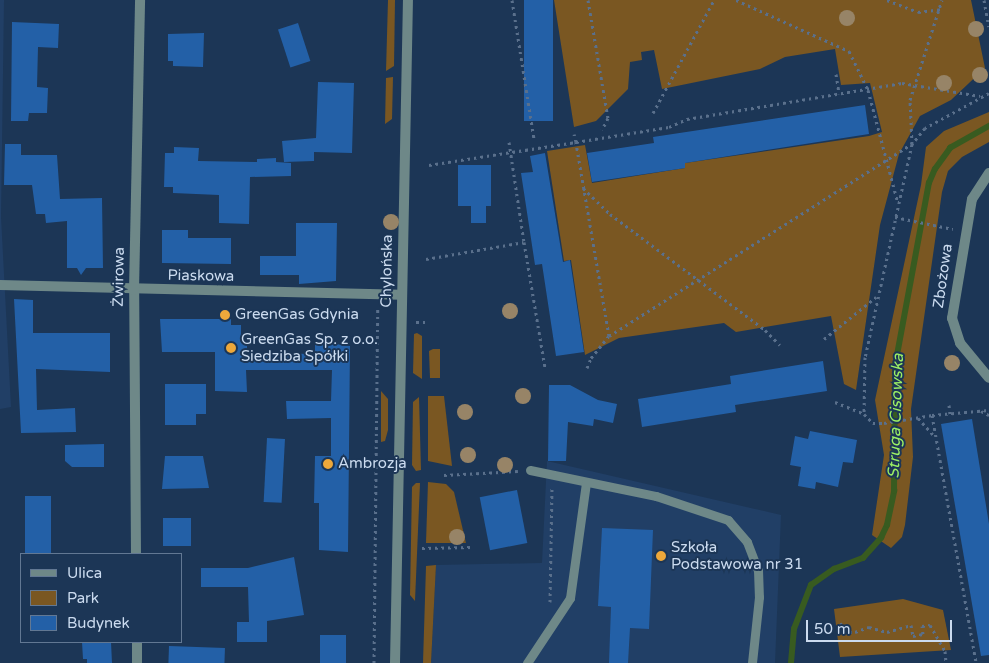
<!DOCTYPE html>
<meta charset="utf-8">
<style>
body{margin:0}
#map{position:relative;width:989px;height:663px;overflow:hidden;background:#1c3656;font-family:"Varela Round",sans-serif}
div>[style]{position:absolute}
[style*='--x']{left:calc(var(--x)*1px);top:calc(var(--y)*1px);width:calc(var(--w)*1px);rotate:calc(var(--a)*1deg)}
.built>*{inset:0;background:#213f66}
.green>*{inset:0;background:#7a5722}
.stream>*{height:5.5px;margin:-2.75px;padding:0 2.75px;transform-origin:2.75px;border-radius:2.75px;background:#385b20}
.building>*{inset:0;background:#2360a7;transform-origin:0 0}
.path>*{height:3px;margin-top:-1.5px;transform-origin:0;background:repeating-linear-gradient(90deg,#5a708c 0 2.5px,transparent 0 6.5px)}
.service>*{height:9px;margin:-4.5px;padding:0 4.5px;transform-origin:4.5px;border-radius:4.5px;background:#6e8888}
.minor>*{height:10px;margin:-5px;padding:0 5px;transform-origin:5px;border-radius:5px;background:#6e8888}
.tertiary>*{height:10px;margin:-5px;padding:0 5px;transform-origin:5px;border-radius:5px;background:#6e8888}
.trees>*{width:16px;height:16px;margin:-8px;border-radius:50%;background:#978467}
.dots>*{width:14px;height:14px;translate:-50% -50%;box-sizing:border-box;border:2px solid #1c3656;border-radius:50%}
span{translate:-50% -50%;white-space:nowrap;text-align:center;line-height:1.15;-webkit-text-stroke:4px #1c3656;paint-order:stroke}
.street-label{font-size:15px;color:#cbdbef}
.poi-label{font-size:15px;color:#cbdbef}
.left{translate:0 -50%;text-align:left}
.water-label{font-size:16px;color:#9cf064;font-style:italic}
.legend{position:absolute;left:20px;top:553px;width:162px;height:90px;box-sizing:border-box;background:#1c3656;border:1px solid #627893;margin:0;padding:6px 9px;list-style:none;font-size:15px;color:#cbdbef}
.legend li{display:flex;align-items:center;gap:10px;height:25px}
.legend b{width:25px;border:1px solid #627893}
.scale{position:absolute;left:806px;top:620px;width:146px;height:22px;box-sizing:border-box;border:2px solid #cbdbef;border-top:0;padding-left:6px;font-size:15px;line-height:18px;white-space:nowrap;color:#cbdbef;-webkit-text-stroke:4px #1c3656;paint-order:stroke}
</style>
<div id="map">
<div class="built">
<i style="clip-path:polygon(0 0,4px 0,1px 217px,11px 407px,0 409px)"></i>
<i style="clip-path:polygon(547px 461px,781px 515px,775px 663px,431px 663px,436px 565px,542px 563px)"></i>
</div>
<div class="green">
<i style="clip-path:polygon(388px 0,395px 0,394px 66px,386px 71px)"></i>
<i style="clip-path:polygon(554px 0,971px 0,985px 68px,951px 100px,920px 116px,899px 154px,880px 225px,856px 390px,844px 384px,831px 316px,736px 332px,724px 323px,619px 338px,585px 355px,571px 260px,564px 261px,547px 151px,585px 145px,592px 183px,685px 168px,685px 163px,869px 136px,882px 132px,870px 83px,841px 85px,835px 49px,785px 57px,760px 69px,662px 89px,654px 50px,641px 52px,642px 60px,630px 62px,628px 89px,596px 121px,574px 127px)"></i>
<i style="clip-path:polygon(393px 77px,392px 119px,385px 124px,386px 78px)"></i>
<i style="clip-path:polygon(989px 112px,989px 142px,962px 157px,948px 171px,942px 192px,911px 409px,913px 457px,905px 525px,902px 537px,891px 548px,872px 535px,884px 455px,875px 400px,921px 185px,926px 147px,944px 131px)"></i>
<i style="clip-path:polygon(417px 333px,422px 336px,422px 379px,413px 373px,414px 334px)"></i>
<i style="clip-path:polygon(433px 349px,440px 349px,440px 378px,430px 378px,429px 351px)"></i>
<i style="clip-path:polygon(381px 391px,388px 399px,388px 430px,385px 441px,381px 442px)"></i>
<i style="clip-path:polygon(428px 396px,444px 396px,452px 466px,428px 461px)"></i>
<i style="clip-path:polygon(419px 397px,421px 470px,416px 471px,412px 465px,413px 402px)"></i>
<i style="clip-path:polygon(428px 482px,446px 484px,454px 492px,466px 543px,426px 543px)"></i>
<i style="clip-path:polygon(416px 483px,420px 483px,415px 601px,410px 595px,412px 487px)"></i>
<i style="clip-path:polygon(436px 565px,431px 663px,423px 663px,426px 566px)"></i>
<i style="clip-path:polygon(903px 599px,943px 610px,951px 650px,840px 657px,834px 609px)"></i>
</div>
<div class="stream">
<i style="--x:791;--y:663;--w:34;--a:-85"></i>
<i style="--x:794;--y:629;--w:47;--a:-68.9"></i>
<i style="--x:811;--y:585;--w:28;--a:-35"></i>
<i style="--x:834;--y:569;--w:31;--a:-21"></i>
<i style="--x:863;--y:558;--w:27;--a:-48"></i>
<i style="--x:881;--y:538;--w:14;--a:-65"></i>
<i style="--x:887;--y:525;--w:35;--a:-78"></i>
<i style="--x:894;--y:491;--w:125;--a:-89.5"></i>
<i style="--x:895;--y:366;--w:186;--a:-79.5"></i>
<i style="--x:929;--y:183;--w:15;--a:-67"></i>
<i style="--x:935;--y:169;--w:26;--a:-54"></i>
<i style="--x:950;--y:148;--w:45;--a:-29.4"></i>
</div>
<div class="building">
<i style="left:524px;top:0;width:29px;height:121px"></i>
<i style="clip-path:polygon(12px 22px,59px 24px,58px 48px,38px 47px,37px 87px,48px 88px,47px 113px,29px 113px,28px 121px,11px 121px)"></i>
<i style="left:298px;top:23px;width:40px;height:21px;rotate:72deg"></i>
<i style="clip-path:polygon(204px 33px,203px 67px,173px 66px,173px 61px,168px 61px,168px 34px)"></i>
<i style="clip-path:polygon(318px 82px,354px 83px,352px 153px,314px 152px,314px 161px,284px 162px,282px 141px,316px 138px)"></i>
<i style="clip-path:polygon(865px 105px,869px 134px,685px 163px,685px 168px,592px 182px,587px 153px,654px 143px,653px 137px)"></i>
<i style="clip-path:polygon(5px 144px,21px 144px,21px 155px,57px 155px,60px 199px,102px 198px,103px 268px,86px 268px,81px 275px,77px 268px,67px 268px,67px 221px,46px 223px,45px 214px,36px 214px,32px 185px,4px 185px)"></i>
<i style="clip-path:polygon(174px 147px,199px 148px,198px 161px,257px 162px,257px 159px,276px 158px,276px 162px,291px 163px,291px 176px,250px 177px,249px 224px,219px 223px,219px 195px,173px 193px,173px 187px,164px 187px,165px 153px,174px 153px)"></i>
<i style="clip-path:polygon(545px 153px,563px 262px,570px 260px,584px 352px,556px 356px,542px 264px,535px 265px,521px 173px,533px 172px,530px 156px)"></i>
<i style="clip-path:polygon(458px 165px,491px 165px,491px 206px,486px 206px,486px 223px,471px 223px,471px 206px,458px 206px)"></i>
<i style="clip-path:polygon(296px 223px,337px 223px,336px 281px,299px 284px,299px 275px,260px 275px,260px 256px,296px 256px)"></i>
<i style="clip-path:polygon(162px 230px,188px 230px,188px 238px,231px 238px,231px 264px,162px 263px)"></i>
<i style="clip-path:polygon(14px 299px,33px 300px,33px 333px,110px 333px,110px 372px,36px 369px,37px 410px,75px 408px,76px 432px,21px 433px)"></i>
<i style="clip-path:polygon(160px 319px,231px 319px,231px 325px,241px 325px,241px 343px,247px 343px,247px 353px,315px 354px,315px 341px,350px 346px,348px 552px,319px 550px,319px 503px,314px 503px,315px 456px,331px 456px,331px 418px,287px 419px,286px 401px,331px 401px,332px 370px,246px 370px,247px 392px,215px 391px,215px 352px,162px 352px)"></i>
<i style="clip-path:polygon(823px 361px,827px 391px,735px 405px,736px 412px,642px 427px,638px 399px,731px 384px,730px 376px)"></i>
<i style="clip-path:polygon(165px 384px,206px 384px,206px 414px,196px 414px,196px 425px,165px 425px)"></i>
<i style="clip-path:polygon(549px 385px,570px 385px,598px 400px,617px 404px,613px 423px,594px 419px,593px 426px,568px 422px,566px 461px,548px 461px)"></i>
<i style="clip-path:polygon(972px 419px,989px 524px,989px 655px,981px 656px,941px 424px)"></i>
<i style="clip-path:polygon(810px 431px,857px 440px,853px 463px,843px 462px,838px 487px,816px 482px,815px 489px,798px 486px,801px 467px,790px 465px,795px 436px,808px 439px)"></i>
<i style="left:267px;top:438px;width:18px;height:64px;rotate:3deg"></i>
<i style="clip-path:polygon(104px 444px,104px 467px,72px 467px,65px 461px,65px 445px)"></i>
<i style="clip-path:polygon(165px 456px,203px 456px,209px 488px,162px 489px)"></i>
<i style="left:517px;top:490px;width:54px;height:38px;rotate:79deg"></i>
<i style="left:25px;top:496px;width:26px;height:58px"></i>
<i style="left:163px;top:518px;width:28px;height:28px"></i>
<i style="clip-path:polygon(602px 528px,653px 530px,649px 629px,630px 628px,628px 663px,609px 663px,611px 607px,598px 606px)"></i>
<i style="clip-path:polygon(294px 557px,304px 615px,267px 621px,267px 642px,237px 642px,237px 622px,249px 622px,248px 587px,201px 587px,201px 568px,248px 568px)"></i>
<i style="left:320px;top:635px;width:26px;height:28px"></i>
<i style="clip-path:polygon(82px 642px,111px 642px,112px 663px,87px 663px,87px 659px,83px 659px)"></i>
<i style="left:169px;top:646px;width:56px;height:17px;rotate:2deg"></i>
</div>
<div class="path">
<i style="--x:512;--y:0;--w:141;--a:81"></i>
<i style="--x:588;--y:0;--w:120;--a:80.4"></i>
<i style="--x:608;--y:118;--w:13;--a:117"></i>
<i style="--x:736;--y:0;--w:124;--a:24.3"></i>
<i style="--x:849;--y:51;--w:43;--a:64"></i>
<i style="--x:868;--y:90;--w:114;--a:75.2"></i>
<i style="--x:887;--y:0;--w:33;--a:21"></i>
<i style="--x:918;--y:12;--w:23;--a:-7"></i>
<i style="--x:984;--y:0;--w:27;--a:80"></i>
<i style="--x:836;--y:74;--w:20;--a:81"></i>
<i style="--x:989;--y:93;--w:73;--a:151.3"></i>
<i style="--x:925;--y:128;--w:21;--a:129"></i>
<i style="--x:912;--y:144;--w:218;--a:102.4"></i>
<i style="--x:865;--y:357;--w:57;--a:91"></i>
<i style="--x:864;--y:414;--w:13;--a:45"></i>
<i style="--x:873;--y:423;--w:11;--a:0"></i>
<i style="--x:884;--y:423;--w:49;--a:-9.5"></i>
<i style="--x:932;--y:415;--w:57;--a:-5"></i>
<i style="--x:653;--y:113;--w:128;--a:-61.6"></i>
<i style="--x:509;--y:142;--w:101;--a:81.5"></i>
<i style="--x:429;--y:165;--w:149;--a:-8.9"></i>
<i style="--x:576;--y:142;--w:8;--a:-104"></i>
<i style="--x:583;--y:188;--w:37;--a:44"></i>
<i style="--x:610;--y:214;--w:194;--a:36.8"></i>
<i style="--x:765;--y:330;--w:21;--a:45"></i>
<i style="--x:895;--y:217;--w:59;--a:11.7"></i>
<i style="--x:426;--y:259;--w:99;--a:-9.8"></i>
<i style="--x:524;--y:242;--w:128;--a:80.5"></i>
<i style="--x:416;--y:322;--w:9;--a:0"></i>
<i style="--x:609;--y:336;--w:197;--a:-99.7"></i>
<i style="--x:576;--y:142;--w:94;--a:-9.2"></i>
<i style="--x:669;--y:127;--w:20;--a:-24"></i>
<i style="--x:687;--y:119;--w:218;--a:-9.5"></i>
<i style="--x:902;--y:83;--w:79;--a:9.5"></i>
<i style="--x:824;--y:339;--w:67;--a:-38.9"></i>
<i style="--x:587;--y:368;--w:11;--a:-68"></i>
<i style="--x:591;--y:358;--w:28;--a:-51"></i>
<i style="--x:609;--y:336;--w:359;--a:-32.4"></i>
<i style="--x:912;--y:144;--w:44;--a:-92.6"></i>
<i style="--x:910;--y:100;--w:105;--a:-72.3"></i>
<i style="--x:835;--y:402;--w:31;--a:22"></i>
<i style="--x:949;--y:405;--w:9;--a:84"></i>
<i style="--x:981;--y:411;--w:9;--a:27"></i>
<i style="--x:932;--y:415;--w:252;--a:79.9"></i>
<i style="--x:918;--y:418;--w:25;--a:48"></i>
<i style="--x:444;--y:475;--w:74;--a:-3.1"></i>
<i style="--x:422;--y:548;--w:51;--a:-1.1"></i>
<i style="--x:550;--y:602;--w:114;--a:-89"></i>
<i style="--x:840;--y:623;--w:13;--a:42"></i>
<i style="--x:850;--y:632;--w:5;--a:0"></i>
<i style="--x:855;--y:632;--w:15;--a:-20"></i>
<i style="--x:869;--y:627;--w:19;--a:16"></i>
<i style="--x:887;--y:632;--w:25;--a:-16"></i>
<i style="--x:911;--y:625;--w:11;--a:80"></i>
<i style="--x:913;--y:636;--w:10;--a:-11"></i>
<i style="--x:923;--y:634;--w:8;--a:-97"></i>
<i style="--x:922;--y:626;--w:8;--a:-7"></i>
<i style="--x:930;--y:625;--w:30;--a:60"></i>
<i style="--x:945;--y:651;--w:12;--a:85"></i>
<i style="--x:374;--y:663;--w:354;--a:-89.4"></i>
</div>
<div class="service">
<i style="--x:530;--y:470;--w:129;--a:11.7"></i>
<i style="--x:656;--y:496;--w:76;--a:18.4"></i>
<i style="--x:728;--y:520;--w:29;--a:49"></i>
<i style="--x:747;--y:542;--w:30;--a:69"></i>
<i style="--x:758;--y:570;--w:27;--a:88"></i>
<i style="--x:759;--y:597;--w:66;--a:96.1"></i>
<i style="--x:527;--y:663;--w:78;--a:-56.5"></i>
<i style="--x:570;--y:598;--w:117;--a:-82.1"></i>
</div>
<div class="minor">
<i style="--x:989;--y:173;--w:31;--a:123"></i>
<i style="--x:972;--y:199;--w:121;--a:99.5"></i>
<i style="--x:952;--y:318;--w:26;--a:72"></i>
<i style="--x:960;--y:343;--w:45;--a:50.4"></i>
<i style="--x:0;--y:285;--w:401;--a:1.4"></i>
<i style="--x:136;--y:554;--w:264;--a:-90.4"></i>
<i style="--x:134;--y:290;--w:290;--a:-88.8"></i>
<i style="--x:137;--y:642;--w:21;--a:90"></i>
</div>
<div class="tertiary">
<i style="--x:395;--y:663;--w:663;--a:-88.88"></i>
</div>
<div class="trees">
<i style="left:847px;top:18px"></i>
<i style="left:976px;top:29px"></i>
<i style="left:980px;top:75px"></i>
<i style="left:944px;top:83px"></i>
<i style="left:391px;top:222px"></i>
<i style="left:510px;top:311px"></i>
<i style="left:952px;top:363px"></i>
<i style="left:523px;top:396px"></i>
<i style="left:465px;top:412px"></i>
<i style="left:468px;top:455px"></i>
<i style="left:505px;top:465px"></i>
<i style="left:457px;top:537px"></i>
</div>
<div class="dots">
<i style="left:225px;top:315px;background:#eda83b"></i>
<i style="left:231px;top:348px;background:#eda83b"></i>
<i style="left:328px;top:464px;background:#eda83b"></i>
<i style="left:661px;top:556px;background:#eda83b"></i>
</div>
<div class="street-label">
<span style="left:387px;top:271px;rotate:-89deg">Chylońska</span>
<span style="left:201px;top:276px;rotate:1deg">Piaskowa</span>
<span style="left:943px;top:276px;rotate:-82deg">Zbożowa</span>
<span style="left:119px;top:277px;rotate:-89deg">Żwirowa</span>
</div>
<div class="poi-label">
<span class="left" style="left:235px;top:315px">GreenGas Gdynia</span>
<span class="left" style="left:241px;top:348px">GreenGas Sp. z o.o.<br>Siedziba Spółki</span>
<span class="left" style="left:338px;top:464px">Ambrozja</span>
<span class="left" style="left:671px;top:556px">Szkoła<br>Podstawowa nr 31</span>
</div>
<div class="water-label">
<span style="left:896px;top:416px;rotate:-88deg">Struga Cisowska</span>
</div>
<ul class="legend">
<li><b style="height:6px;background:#6e8888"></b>Ulica</li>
<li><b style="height:14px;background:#7a5722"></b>Park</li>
<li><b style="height:14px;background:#2360a7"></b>Budynek</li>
</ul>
<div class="scale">50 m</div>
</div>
